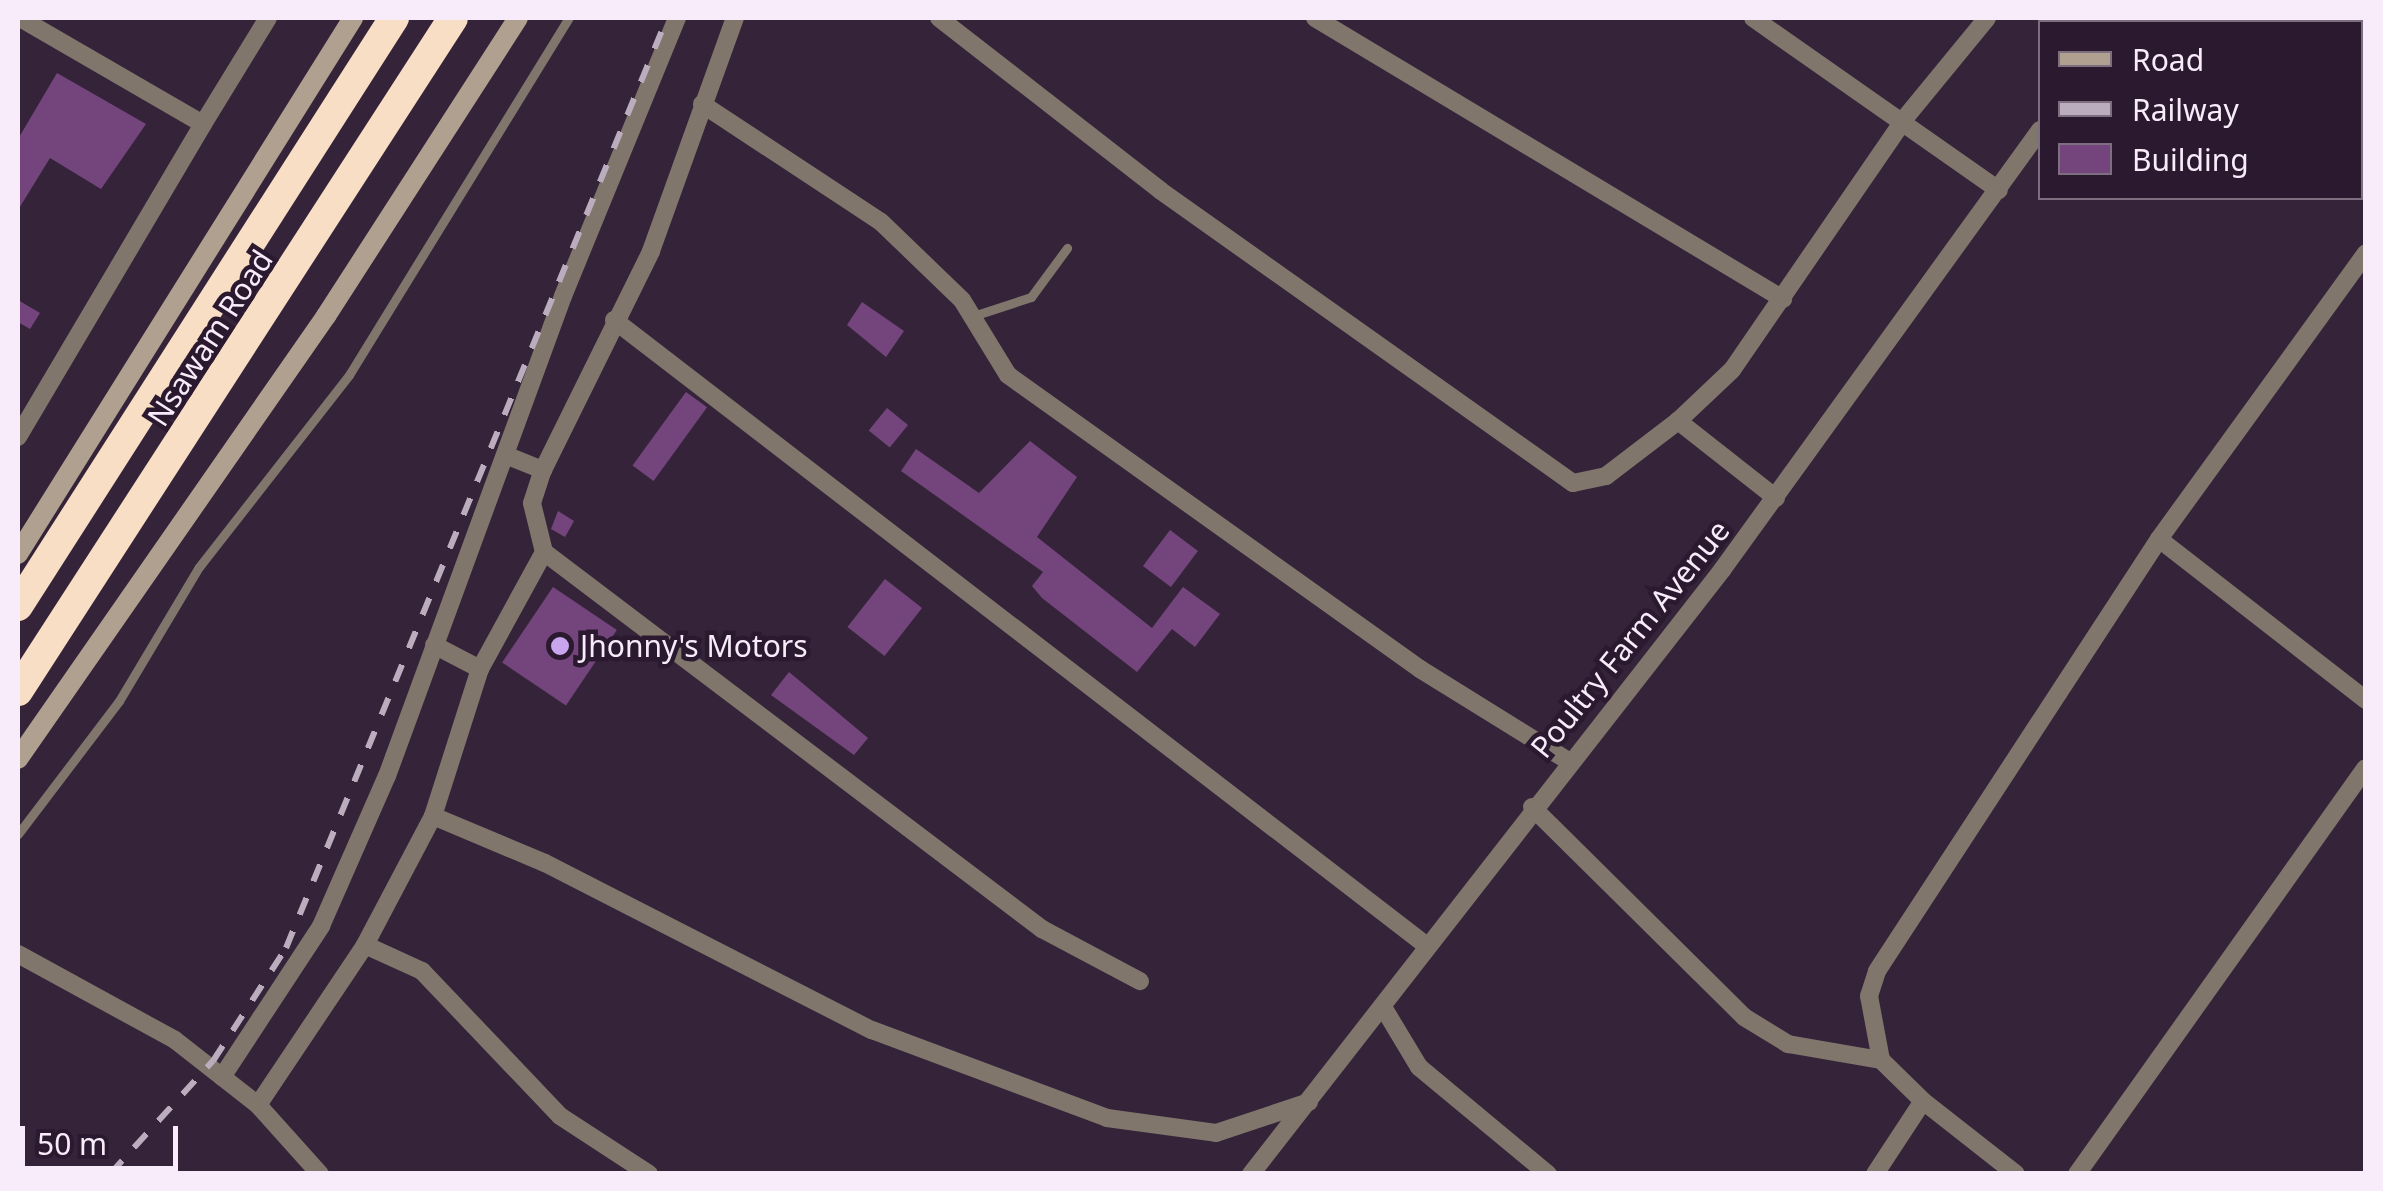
<!DOCTYPE html>
<style>
body{margin:0}
#map{position:relative;width:2383px;height:1191px;overflow:hidden;background:#352439;font-family:"Noto Sans",sans-serif}
div>[style]{position:absolute}
[style*='--x']{left:calc(var(--x)*1px);top:calc(var(--y)*1px);width:calc(var(--w)*1px);rotate:calc(var(--a)*1deg)}
.building>*{inset:0;background:#74457d;transform-origin:0 0}
.lane>*{height:9px;margin:-4.5px;padding:0 4.5px;transform-origin:4.5px;border-radius:4.5px;background:#80766c}
.street>*{height:18px;margin:-9px;padding:0 9px;transform-origin:9px;border-radius:9px;background:#80766c}
.secondary>*{height:20px;margin:-10px;padding:0 10px;transform-origin:10px;border-radius:10px;background:#b0a08f}
.highway>*{height:30px;margin:-15px;padding:0 15px;transform-origin:15px;border-radius:15px;background:#f7dec4}
.rail>*{height:6px;margin-top:-3px;transform-origin:0;background:repeating-linear-gradient(90deg,#bbadbd 0 18px,transparent 0 36px)}
.dots>*{width:28px;height:28px;translate:-50% -50%;box-sizing:border-box;border:5px solid #2b1a2f;border-radius:50%}
span{translate:-50% -50%;white-space:nowrap;text-align:center;line-height:1.15;-webkit-text-stroke:9px #2b1a2f;paint-order:stroke}
.street-label{font-size:30px;color:#f8ecfa}
.poi-label{font-size:30px;color:#f8ecfa}
.left{translate:0 -50%;text-align:left}
.frame{position:absolute;inset:0;border:20px solid #f8ecfa;pointer-events:none}
.legend{position:absolute;left:2038px;top:20px;width:325px;height:180px;box-sizing:border-box;background:#2b1a2f;border:2px solid #7d6e80;margin:0;padding:12px 18px;list-style:none;font-size:30px;color:#f8ecfa}
.legend li{display:flex;align-items:center;gap:20px;height:50px}
.legend b{width:50px;border:2px solid #7d6e80}
.scale{position:absolute;left:20px;top:1126px;width:158px;height:45px;box-sizing:border-box;border:5px solid #f8ecfa;border-top:0;padding-left:12px;font-size:30px;line-height:35px;white-space:nowrap;color:#f8ecfa;-webkit-text-stroke:8px #2b1a2f;paint-order:stroke}
</style>
<div id="map">
<div class="building">
<i style="clip-path:polygon(57px 73px,146px 124px,101px 189px,50px 158px,18px 210px,18px 139px)"></i>
<i style="clip-path:polygon(18px 300px,40px 313px,30px 329px,18px 322px)"></i>
<i style="clip-path:polygon(862px 302px,904px 331px,886px 357px,847px 325px)"></i>
<i style="left:686px;top:392px;width:26px;height:91px;rotate:36deg"></i>
<i style="left:887px;top:408px;width:27px;height:29px;rotate:39deg"></i>
<i style="clip-path:polygon(1030px 441px,1077px 477px,1037px 537px,1152px 628px,1183px 587px,1220px 614px,1195px 647px,1172px 629px,1137px 672px,1042px 598px,1032px 586px,1043px 572px,901px 471px,916px 449px,979px 493px)"></i>
<i style="clip-path:polygon(558px 511px,574px 521px,565px 537px,551px 529px)"></i>
<i style="left:1170px;top:530px;width:35px;height:45px;rotate:37deg"></i>
<i style="left:885px;top:579px;width:47px;height:61px;rotate:38deg"></i>
<i style="left:553px;top:587px;width:77px;height:91px;rotate:34deg"></i>
<i style="clip-path:polygon(789px 672px,868px 738px,854px 755px,771px 695px)"></i>
</div>
<div class="lane">
<i style="--x:973;--y:316;--w:61;--a:-18.1"></i>
<i style="--x:1031;--y:297;--w:61;--a:-53.7"></i>
<i style="--x:18;--y:834;--w:167;--a:-52.8"></i>
<i style="--x:119;--y:701;--w:156;--a:-59.2"></i>
<i style="--x:199;--y:567;--w:244;--a:-52"></i>
<i style="--x:349;--y:375;--w:419;--a:-58.4"></i>
</div>
<div class="street">
<i style="--x:20;--y:18;--w:211;--a:30.1"></i>
<i style="--x:203;--y:124;--w:124;--a:-58.5"></i>
<i style="--x:939;--y:18;--w:281;--a:37.9"></i>
<i style="--x:1161;--y:191;--w:505;--a:35.33"></i>
<i style="--x:1573;--y:483;--w:34;--a:-12"></i>
<i style="--x:1606;--y:476;--w:91;--a:-37.4"></i>
<i style="--x:1315;--y:18;--w:546;--a:30.98"></i>
<i style="--x:1753;--y:18;--w:300;--a:35"></i>
<i style="--x:2114;--y:22;--w:5;--a:-53"></i>
<i style="--x:702;--y:104;--w:214;--a:33.4"></i>
<i style="--x:881;--y:222;--w:112;--a:43.9"></i>
<i style="--x:962;--y:300;--w:88;--a:58.5"></i>
<i style="--x:1008;--y:375;--w:506;--a:35.51"></i>
<i style="--x:1420;--y:669;--w:173;--a:31.8"></i>
<i style="--x:614;--y:320;--w:1025;--a:37.59"></i>
<i style="--x:18;--y:437;--w:364;--a:-59.4"></i>
<i style="--x:508;--y:456;--w:38;--a:22"></i>
<i style="--x:1776;--y:498;--w:125;--a:-141.8"></i>
<i style="--x:1678;--y:421;--w:74;--a:-43.4"></i>
<i style="--x:1732;--y:370;--w:306;--a:-55.5"></i>
<i style="--x:1905;--y:118;--w:129;--a:-50.6"></i>
<i style="--x:2159;--y:539;--w:262;--a:37.9"></i>
<i style="--x:544;--y:552;--w:625;--a:37.13"></i>
<i style="--x:1042;--y:929;--w:111;--a:28"></i>
<i style="--x:434;--y:645;--w:52;--a:27.6"></i>
<i style="--x:1532;--y:807;--w:298;--a:44.7"></i>
<i style="--x:1744;--y:1017;--w:52;--a:31.5"></i>
<i style="--x:1788;--y:1044;--w:94;--a:9.8"></i>
<i style="--x:433;--y:816;--w:121;--a:22.8"></i>
<i style="--x:545;--y:863;--w:367;--a:27.1"></i>
<i style="--x:872;--y:1030;--w:251;--a:20.5"></i>
<i style="--x:1107;--y:1118;--w:110;--a:7.8"></i>
<i style="--x:1216;--y:1133;--w:98;--a:-18.4"></i>
<i style="--x:365;--y:945;--w:63;--a:24.5"></i>
<i style="--x:422;--y:971;--w:200;--a:46.4"></i>
<i style="--x:560;--y:1116;--w:106;--a:33.1"></i>
<i style="--x:18;--y:954;--w:179;--a:28.7"></i>
<i style="--x:175;--y:1040;--w:105;--a:38.1"></i>
<i style="--x:258;--y:1105;--w:93;--a:48.1"></i>
<i style="--x:1383;--y:1007;--w:70;--a:59"></i>
<i style="--x:1419;--y:1067;--w:168;--a:39.7"></i>
<i style="--x:222;--y:1077;--w:181;--a:-56.7"></i>
<i style="--x:321;--y:926;--w:164;--a:-66.3"></i>
<i style="--x:387;--y:776;--w:511;--a:-69.86"></i>
<i style="--x:563;--y:296;--w:300;--a:-67.7"></i>
<i style="--x:1923;--y:1101;--w:118;--a:38.1"></i>
<i style="--x:258;--y:1105;--w:192;--a:-56.2"></i>
<i style="--x:365;--y:945;--w:146;--a:-62.2"></i>
<i style="--x:433;--y:816;--w:154;--a:-72.3"></i>
<i style="--x:480;--y:669;--w:133;--a:-61.3"></i>
<i style="--x:544;--y:552;--w:50;--a:-103.8"></i>
<i style="--x:532;--y:503;--w:35;--a:-72"></i>
<i style="--x:543;--y:470;--w:244;--a:-63.7"></i>
<i style="--x:651;--y:251;--w:248;--a:-70.2"></i>
<i style="--x:1251;--y:1174;--w:766;--a:-52.05"></i>
<i style="--x:1722;--y:570;--w:543;--a:-54.14"></i>
<i style="--x:1875;--y:1174;--w:87;--a:-56.7"></i>
<i style="--x:1923;--y:1101;--w:59;--a:-135.7"></i>
<i style="--x:1881;--y:1060;--w:65;--a:-100.6"></i>
<i style="--x:1869;--y:996;--w:26;--a:-72"></i>
<i style="--x:1877;--y:971;--w:516;--a:-56.86"></i>
<i style="--x:2159;--y:539;--w:353;--a:-54.1"></i>
<i style="--x:2077;--y:1174;--w:498;--a:-54.6"></i>
</div>
<div class="secondary">
<i style="--x:18;--y:554;--w:632;--a:-57.99"></i>
<i style="--x:18;--y:759;--w:540;--a:-55.19"></i>
<i style="--x:326;--y:316;--w:354;--a:-57.2"></i>
</div>
<div class="highway">
<i style="--x:18;--y:606;--w:698;--a:-57.4"></i>
<i style="--x:18;--y:691;--w:801;--a:-57.12"></i>
</div>
<div class="rail">
<i style="--x:110;--y:1174;--w:153;--a:-47.7"></i>
<i style="--x:213;--y:1061;--w:135;--a:-57.1"></i>
<i style="--x:286;--y:948;--w:1005;--a:-67.72"></i>
</div>
<div class="dots">
<i style="left:560px;top:646px;background:#c9a5ee"></i>
</div>
<div class="street-label">
<span style="left:210px;top:338px;rotate:-57deg">Nsawam Road</span>
<span style="left:1630px;top:639px;rotate:-51deg">Poultry Farm Avenue</span>
</div>
<div class="poi-label">
<span class="left" style="left:580px;top:646px">Jhonny's Motors</span>
</div>
<div class="frame"></div>
<ul class="legend">
<li><b style="height:12px;background:#b0a08f"></b>Road</li>
<li><b style="height:12px;background:#bbadbd"></b>Railway</li>
<li><b style="height:28px;background:#74457d"></b>Building</li>
</ul>
<div class="scale">50 m</div>
</div>
